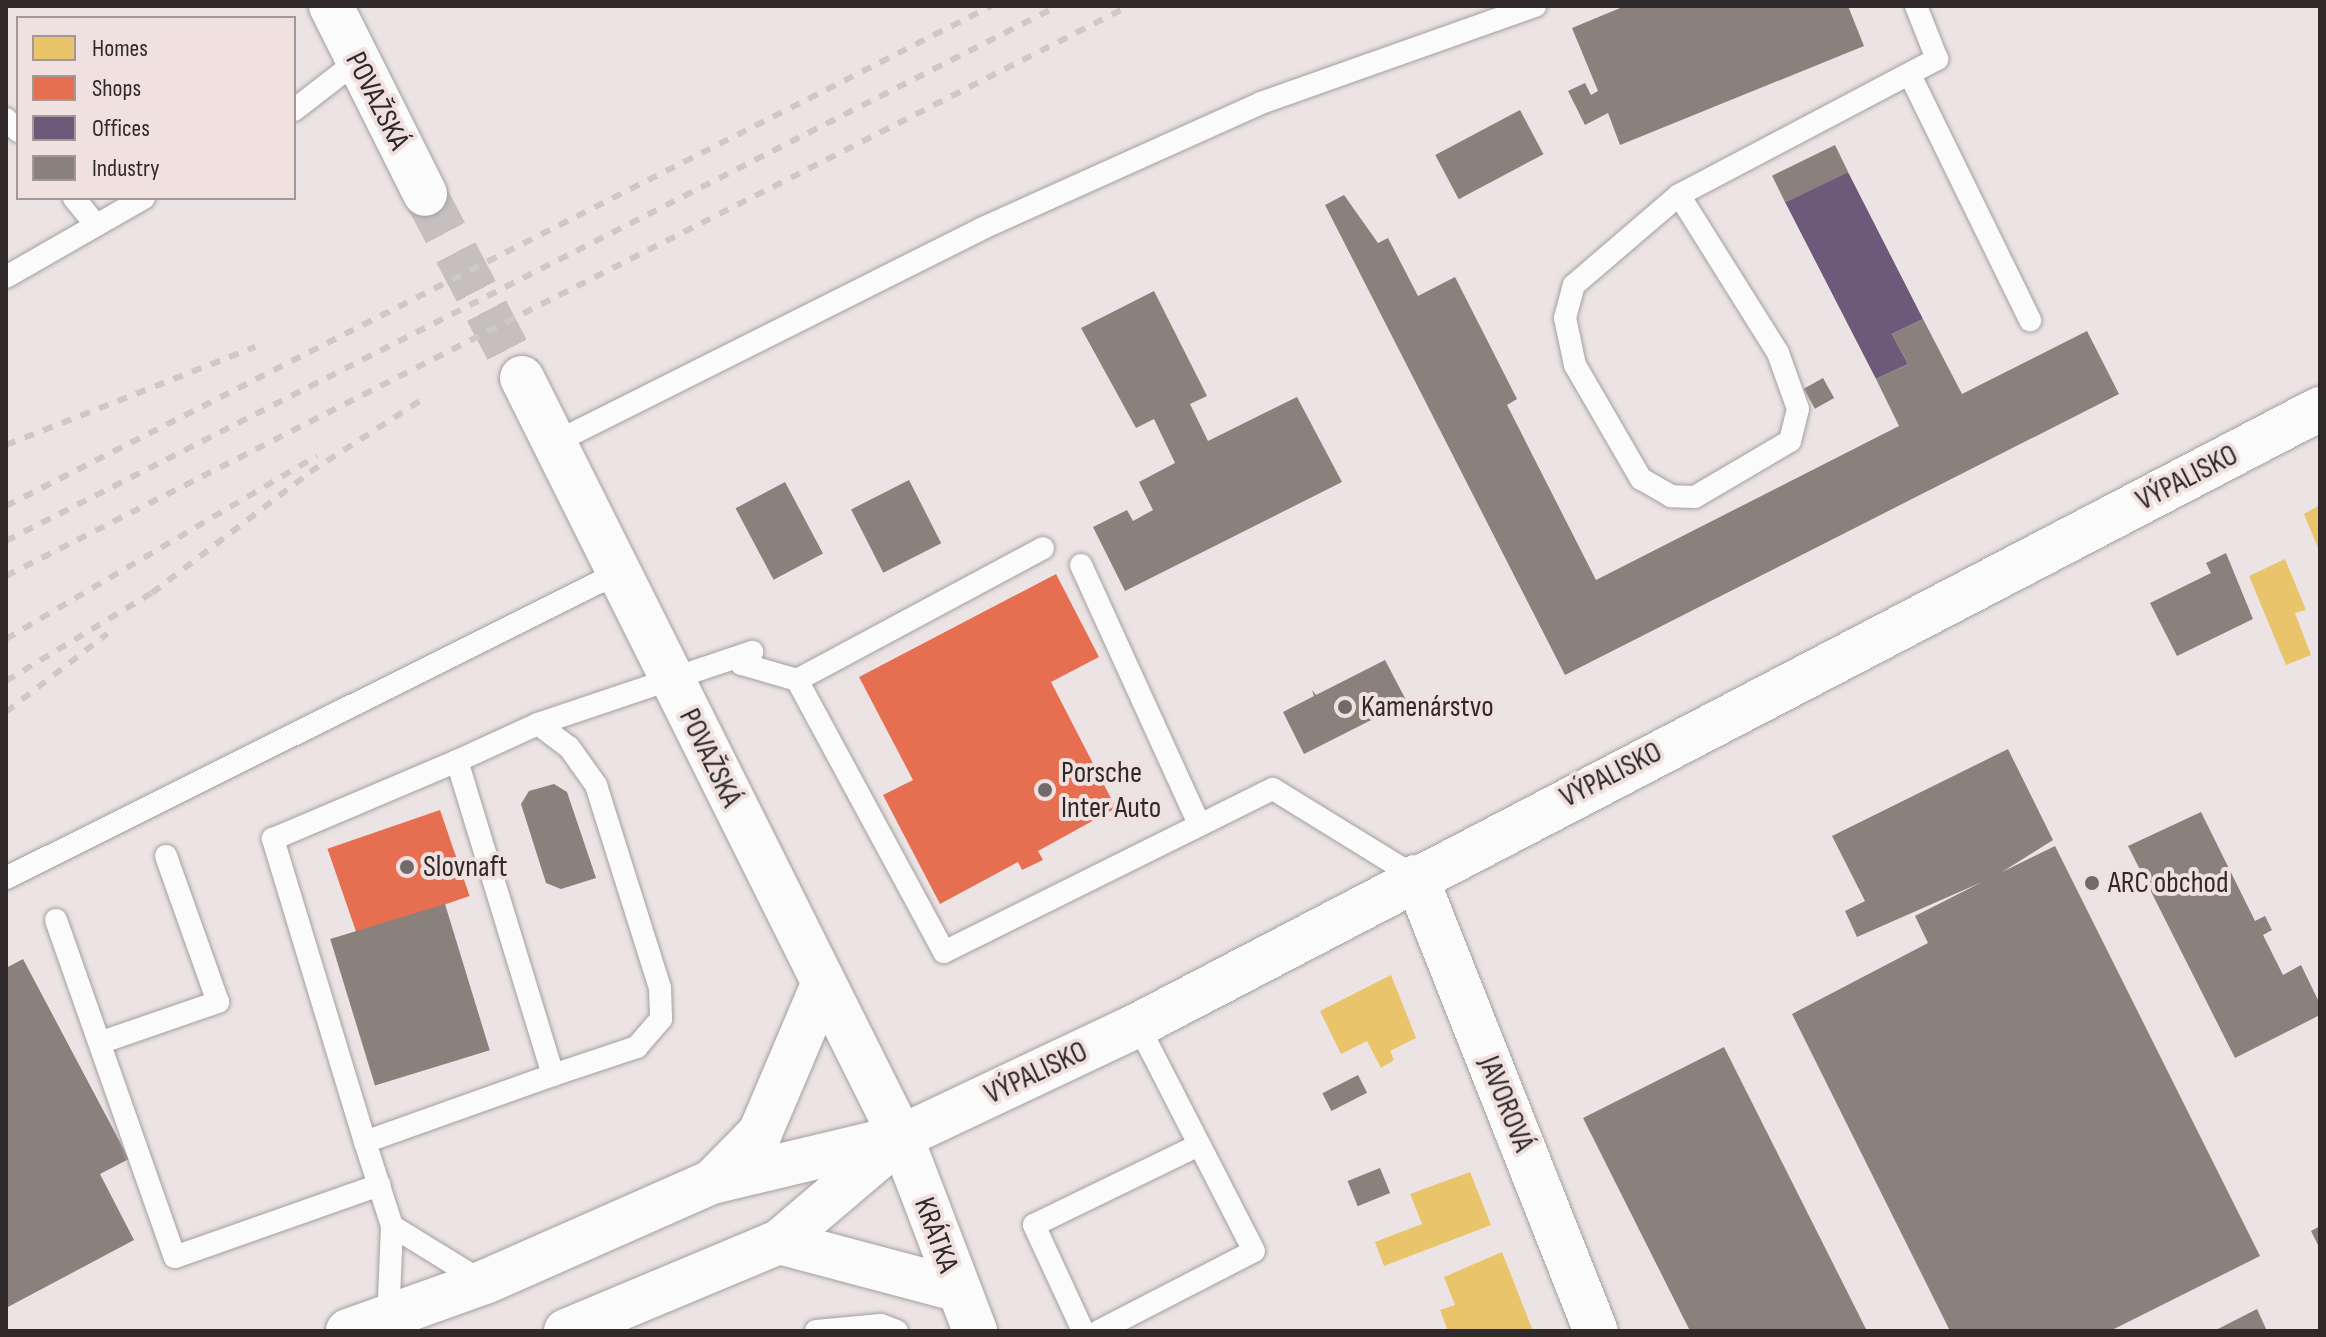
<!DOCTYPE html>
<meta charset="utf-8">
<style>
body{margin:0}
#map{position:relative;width:2326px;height:1337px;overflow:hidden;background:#ece4e4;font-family:"Sofia Sans Condensed",sans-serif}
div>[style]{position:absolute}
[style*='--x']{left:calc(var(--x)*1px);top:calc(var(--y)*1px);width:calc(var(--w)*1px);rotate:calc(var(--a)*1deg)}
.homes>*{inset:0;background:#e9c46a}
.shops>*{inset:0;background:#e76f51;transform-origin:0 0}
.offices>*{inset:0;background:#6d597a}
.industry>*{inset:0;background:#8a817c;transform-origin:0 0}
.primary-tunnel>*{height:44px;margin-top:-22px;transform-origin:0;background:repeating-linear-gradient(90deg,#c6bfbf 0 44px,transparent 0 66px)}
.roads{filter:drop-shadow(0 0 2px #a59f9f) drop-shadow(0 0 2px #a59f9f)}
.lane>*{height:22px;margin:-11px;padding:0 11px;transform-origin:11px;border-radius:11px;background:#fcfbfb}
.street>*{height:44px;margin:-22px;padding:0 22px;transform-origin:22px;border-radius:22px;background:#fcfbfb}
.secondary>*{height:44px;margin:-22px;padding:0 22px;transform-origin:22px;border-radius:22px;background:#fcfbfb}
.primary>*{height:44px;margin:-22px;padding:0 22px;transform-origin:22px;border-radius:22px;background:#fcfbfb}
.rail>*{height:6px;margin-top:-3px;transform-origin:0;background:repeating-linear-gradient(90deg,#ccc9c9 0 10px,transparent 0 20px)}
.dots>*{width:22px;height:22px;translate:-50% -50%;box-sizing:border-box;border:4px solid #f0e0e0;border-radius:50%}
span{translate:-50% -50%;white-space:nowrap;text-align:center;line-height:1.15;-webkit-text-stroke:8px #f0e0e0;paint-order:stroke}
.street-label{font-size:30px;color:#2f2929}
.poi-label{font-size:30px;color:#2f2929}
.left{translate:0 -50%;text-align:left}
.frame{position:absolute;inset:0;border:8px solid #2f2929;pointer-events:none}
.legend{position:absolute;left:16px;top:16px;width:280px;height:184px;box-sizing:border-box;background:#f0e0e0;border:2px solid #a39797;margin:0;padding:10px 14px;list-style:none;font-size:24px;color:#2f2929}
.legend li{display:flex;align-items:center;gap:16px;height:40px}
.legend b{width:40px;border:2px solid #a39797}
</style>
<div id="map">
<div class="homes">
<i style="clip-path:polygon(2320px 505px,2320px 553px,2304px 514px)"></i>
<i style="clip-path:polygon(2285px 559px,2306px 610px,2295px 613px,2311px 655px,2286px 665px,2249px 576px)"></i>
<i style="clip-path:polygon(1391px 975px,1416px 1038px,1390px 1051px,1394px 1060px,1381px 1068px,1367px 1041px,1341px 1054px,1320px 1011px)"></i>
<i style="clip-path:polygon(1470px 1172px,1491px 1225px,1384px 1266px,1375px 1242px,1422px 1224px,1410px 1194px)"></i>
<i style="clip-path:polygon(1502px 1252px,1533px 1331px,1448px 1331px,1440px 1310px,1455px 1305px,1444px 1277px)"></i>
</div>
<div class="shops">
<i style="clip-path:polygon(1056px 574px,1099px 657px,1051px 682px,1116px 808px,1038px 851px,1043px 860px,1022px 870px,1018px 862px,940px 904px,883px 795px,913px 780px,859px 677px)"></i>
<i style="left:440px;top:810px;width:91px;height:119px;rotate:71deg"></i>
</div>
<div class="offices">
<i style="clip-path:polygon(1848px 172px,1923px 319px,1892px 334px,1908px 364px,1876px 379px,1785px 202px)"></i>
</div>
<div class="industry">
<i style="clip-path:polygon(1625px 6px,1848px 6px,1864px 46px,1620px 145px,1608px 113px,1585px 125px,1568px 91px,1585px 83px,1591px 95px,1598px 91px,1572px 28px)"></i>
<i style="left:1520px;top:110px;width:50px;height:96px;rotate:62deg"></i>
<i style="left:1835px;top:145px;width:30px;height:70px;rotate:64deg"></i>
<i style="clip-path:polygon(1344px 195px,1378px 243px,1388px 238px,1418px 296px,1455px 277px,1517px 399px,1507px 405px,1596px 580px,1899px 426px,1876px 379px,1908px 364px,1892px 334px,1923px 319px,1962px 394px,2087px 331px,2119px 394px,1565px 675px,1325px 205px)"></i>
<i style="clip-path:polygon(1154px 291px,1207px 396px,1190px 404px,1208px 441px,1297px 397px,1342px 482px,1125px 591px,1093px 527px,1127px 510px,1133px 521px,1153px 510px,1139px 482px,1175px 463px,1154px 419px,1136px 428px,1081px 328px)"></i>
<i style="left:1823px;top:378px;width:23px;height:22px;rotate:61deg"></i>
<i style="left:909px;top:480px;width:71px;height:65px;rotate:63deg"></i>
<i style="left:785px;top:482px;width:81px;height:56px;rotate:62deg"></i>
<i style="clip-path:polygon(2226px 553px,2253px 619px,2177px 656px,2150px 603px,2211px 573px,2206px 563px)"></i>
<i style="clip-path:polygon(1385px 660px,1407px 702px,1304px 754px,1283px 712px,1314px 696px,1312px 690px,1316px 695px)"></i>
<i style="clip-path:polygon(2008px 749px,2053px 840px,2002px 872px,2055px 846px,2260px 1256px,2110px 1331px,1950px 1331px,1792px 1014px,1928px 943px,1915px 916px,1982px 882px,1857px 937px,1845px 911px,1865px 901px,1832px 836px)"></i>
<i style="clip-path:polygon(554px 784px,567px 792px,596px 878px,561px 889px,546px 883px,521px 804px,529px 791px)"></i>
<i style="clip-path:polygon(2201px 812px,2255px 921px,2265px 916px,2272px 930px,2263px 935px,2283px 975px,2301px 965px,2320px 1004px,2320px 1015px,2235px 1058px,2128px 846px)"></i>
<i style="left:445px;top:904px;width:153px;height:120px;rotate:73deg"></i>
<i style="clip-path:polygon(23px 959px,129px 1159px,100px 1174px,134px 1240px,6px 1308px,6px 968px)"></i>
<i style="clip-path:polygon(1724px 1047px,1867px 1331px,1690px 1331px,1583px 1118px)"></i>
<i style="left:1358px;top:1075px;width:20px;height:40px;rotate:63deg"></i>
<i style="left:1380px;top:1168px;width:27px;height:35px;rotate:68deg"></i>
<i style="clip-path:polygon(2320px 1226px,2320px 1249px,2311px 1231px)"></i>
<i style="clip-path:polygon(2257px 1309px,2267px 1331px,2214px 1331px)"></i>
</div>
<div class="primary-tunnel">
<i style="--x:425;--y:194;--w:208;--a:62.2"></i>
</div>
<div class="roads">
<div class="lane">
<i style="--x:1911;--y:77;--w:271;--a:63.9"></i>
<i style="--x:294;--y:110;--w:78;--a:-37.7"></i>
<i style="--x:6;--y:119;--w:17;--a:45"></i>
<i style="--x:1679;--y:195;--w:186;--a:57.9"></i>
<i style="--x:1778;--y:353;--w:59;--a:70.3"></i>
<i style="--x:1798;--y:409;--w:33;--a:104"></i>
<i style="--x:1790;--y:441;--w:110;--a:149.5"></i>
<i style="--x:1695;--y:497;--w:24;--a:-178"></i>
<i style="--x:1671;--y:496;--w:34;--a:-150"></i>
<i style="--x:1641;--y:479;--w:132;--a:-120.1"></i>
<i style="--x:1575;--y:365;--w:48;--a:-102"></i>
<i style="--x:1565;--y:318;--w:34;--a:-75"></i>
<i style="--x:1574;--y:285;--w:138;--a:-40.6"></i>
<i style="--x:1679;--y:195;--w:292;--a:-27.8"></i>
<i style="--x:1937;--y:59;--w:57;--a:-111.6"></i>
<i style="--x:74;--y:198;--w:35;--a:51"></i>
<i style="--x:6;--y:277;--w:159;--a:-29.8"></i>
<i style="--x:558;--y:441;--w:475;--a:-26.6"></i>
<i style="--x:983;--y:228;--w:305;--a:-24.2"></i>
<i style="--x:1261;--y:103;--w:291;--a:-19.5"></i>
<i style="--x:1081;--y:565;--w:282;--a:65.5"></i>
<i style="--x:752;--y:652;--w:16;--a:130"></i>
<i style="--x:742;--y:664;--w:57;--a:16.2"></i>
<i style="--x:797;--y:680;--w:309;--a:61.6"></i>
<i style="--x:944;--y:952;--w:367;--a:-26.4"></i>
<i style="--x:1273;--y:789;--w:168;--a:31.6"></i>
<i style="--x:797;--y:680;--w:279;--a:-28.2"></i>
<i style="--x:538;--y:724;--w:39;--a:37"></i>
<i style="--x:569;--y:747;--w:47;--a:54.6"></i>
<i style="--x:596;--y:785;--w:213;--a:72.5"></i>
<i style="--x:660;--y:988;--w:31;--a:88"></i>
<i style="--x:661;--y:1019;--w:37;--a:131"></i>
<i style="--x:637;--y:1047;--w:89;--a:161.6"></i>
<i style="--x:6;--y:878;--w:682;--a:-26.49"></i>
<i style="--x:56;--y:920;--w:357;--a:70.6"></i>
<i style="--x:175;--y:1257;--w:217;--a:-19.4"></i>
<i style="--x:102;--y:1042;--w:123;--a:-19"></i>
<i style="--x:218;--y:1002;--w:155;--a:-109.6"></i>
<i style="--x:365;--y:1142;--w:317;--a:-106.9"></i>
<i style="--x:273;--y:839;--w:200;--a:-23"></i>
<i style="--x:392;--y:1226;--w:107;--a:31.6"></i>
<i style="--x:388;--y:1322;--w:96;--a:-87.6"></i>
<i style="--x:392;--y:1226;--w:88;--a:-107.8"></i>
<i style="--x:365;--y:1142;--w:200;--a:-19.6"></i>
<i style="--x:553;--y:1075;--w:328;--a:-107"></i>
<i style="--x:457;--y:761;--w:89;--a:-24.6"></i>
<i style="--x:538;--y:724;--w:226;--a:-18.6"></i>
<i style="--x:816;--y:1331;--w:65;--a:-5.3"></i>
<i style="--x:881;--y:1325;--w:17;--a:21"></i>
<i style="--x:1083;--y:1331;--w:117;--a:-114.8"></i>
<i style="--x:1034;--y:1225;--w:183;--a:-25.9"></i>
<i style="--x:1099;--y:1331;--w:174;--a:-27.3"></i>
<i style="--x:1254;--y:1251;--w:254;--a:-117.2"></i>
</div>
<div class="street">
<i style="--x:1416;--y:877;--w:488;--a:68.4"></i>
</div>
<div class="secondary">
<i style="--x:901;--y:1137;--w:208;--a:69.1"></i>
</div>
<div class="primary">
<i style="--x:331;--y:6;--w:210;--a:63.4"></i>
<i style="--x:522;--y:378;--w:848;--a:63.47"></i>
<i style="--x:712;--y:1182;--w:69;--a:-45.6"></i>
<i style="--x:760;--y:1133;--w:159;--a:-67"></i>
<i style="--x:779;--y:1242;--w:183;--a:14.9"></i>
<i style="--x:348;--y:1331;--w:145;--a:-19.7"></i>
<i style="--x:485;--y:1282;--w:248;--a:-23.8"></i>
<i style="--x:712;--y:1182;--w:194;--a:-13.4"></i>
<i style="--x:901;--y:1137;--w:262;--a:-25.3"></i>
<i style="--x:1138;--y:1025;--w:1333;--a:-27.53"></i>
<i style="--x:566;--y:1331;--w:231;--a:-22.7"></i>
<i style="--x:779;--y:1242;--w:151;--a:-40.4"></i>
</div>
</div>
<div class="rail">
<i style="--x:6;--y:445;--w:268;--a:-21.5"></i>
<i style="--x:6;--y:506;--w:1105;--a:-26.91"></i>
<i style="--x:6;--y:541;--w:1180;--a:-26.96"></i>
<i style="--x:6;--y:576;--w:1259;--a:-26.91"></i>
<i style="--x:6;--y:639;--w:361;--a:-30.5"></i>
<i style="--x:6;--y:681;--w:170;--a:-31.1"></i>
<i style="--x:152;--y:593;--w:199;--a:-37.4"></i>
<i style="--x:310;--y:472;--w:138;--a:-32.9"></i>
<i style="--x:6;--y:712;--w:128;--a:-37.7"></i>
</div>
<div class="dots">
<i style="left:1345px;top:707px;background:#716a6a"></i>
<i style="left:1045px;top:790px;background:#716a6a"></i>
<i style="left:407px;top:867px;background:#716a6a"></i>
<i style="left:2092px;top:883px;background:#716a6a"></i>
</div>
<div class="street-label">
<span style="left:377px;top:101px;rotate:63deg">POVAŽSKÁ</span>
<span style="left:2187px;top:478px;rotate:-27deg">VÝPALISKO</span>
<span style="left:710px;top:758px;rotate:64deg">POVAŽSKÁ</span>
<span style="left:1611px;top:775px;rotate:-27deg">VÝPALISKO</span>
<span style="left:1036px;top:1073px;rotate:-25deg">VÝPALISKO</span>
<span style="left:1506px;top:1104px;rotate:68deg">JAVOROVÁ</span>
<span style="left:936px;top:1235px;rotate:70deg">KRÁTKA</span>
</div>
<div class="poi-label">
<span class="left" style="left:1361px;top:707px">Kamenárstvo</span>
<span class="left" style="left:1061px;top:790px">Porsche<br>Inter Auto</span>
<span class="left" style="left:423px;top:867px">Slovnaft</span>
<span class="left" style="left:2108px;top:883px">ARC obchod</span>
</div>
<div class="frame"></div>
<ul class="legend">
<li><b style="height:22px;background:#e9c46a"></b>Homes</li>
<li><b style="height:22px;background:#e76f51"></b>Shops</li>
<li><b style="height:22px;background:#6d597a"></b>Offices</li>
<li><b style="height:22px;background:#8a817c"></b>Industry</li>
</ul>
</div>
